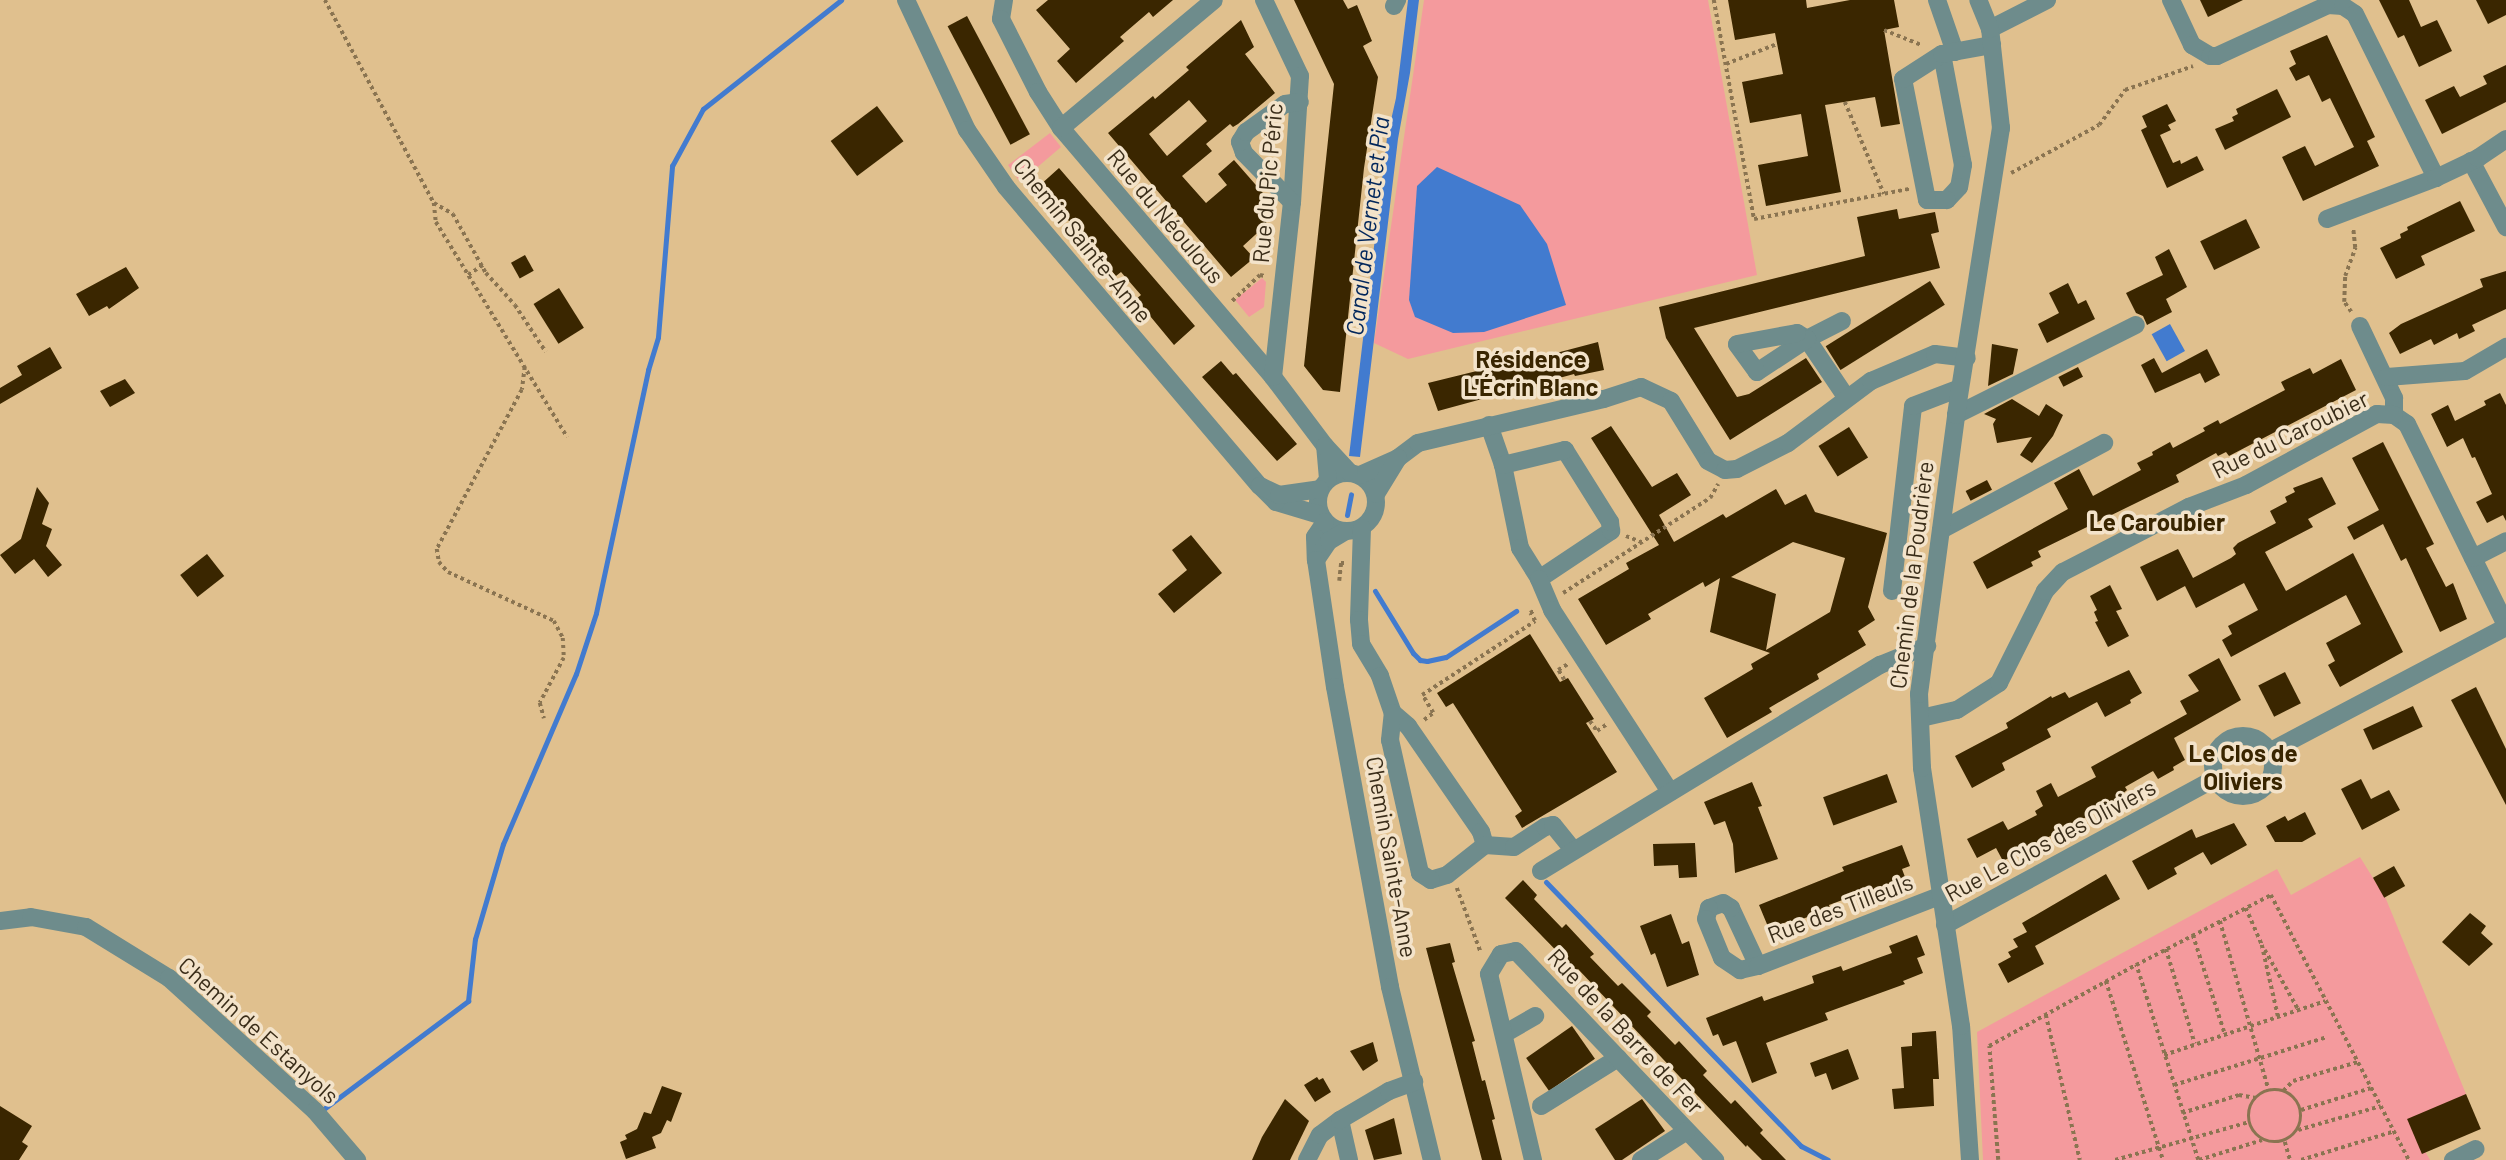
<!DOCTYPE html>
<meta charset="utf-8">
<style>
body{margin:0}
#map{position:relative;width:2506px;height:1160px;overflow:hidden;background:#e0c08e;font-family:Barlow,sans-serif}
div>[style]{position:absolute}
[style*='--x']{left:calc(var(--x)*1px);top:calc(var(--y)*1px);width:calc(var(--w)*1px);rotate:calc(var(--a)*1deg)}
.green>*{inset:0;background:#f49a9d}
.water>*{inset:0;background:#427bcf;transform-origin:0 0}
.stream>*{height:5px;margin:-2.5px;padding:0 2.5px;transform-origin:2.5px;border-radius:2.5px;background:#427bcf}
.building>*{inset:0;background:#3a2600;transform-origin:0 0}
.path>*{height:3.5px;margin-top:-1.75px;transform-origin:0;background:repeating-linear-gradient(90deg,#8a7451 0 3.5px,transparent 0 7px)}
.path>.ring{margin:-1.75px;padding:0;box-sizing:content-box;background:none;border:3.5px solid #8a7451;border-radius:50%}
.minor>*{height:18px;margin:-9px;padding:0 9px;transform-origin:9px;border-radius:9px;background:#6e8c8c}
.minor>.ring{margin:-9px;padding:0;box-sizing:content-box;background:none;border:18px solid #6e8c8c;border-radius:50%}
span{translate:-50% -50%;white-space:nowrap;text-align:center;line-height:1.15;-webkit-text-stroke:7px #f3e3ca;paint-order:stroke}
.street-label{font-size:23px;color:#3a2d19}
.water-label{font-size:24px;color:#01265b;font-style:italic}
.neighbourhood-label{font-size:24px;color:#392500;font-weight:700}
</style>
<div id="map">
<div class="green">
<i style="clip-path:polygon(1424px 0,1708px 0,1757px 275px,1408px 359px,1374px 343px)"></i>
<i style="clip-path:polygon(1050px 133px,1061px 147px,1020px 182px,1008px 165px)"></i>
<i style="clip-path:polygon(1262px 278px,1266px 282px,1264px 307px,1249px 317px,1235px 300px)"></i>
<i style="clip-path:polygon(2360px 857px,2386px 899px,2466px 1094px,2411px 1126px,2430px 1160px,1983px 1160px,1977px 1032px,2277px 869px,2291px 895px)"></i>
</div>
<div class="water">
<i style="clip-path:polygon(1408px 0,1419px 0,1410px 73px,1398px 139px,1360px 457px,1349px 456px,1387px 138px,1396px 98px)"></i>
<i style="clip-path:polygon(1437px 167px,1520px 205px,1547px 244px,1566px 305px,1484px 332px,1453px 333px,1415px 317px,1409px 300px,1417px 186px)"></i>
<i style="left:2170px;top:324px;width:31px;height:21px;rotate:61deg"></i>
</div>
<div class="stream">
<i style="--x:1347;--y:515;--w:21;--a:-79"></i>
<i style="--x:1375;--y:591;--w:73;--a:58.5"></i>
<i style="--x:1413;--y:653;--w:10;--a:45"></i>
<i style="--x:1420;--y:660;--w:7;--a:8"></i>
<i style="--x:1427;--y:661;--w:19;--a:-12"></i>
<i style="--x:1446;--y:657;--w:84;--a:-33.3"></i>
<i style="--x:1546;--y:882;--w:367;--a:46"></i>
<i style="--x:1801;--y:1146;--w:30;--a:27"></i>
<i style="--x:321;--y:1111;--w:184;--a:-36.8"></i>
<i style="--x:468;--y:1001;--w:62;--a:-83.6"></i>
<i style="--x:475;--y:939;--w:99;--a:-73.6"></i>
<i style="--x:503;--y:844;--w:185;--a:-66.8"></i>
<i style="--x:576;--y:674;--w:64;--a:-71.8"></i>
<i style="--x:596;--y:613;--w:249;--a:-77.9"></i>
<i style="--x:648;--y:370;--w:34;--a:-73"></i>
<i style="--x:658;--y:337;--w:172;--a:-85.3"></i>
<i style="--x:672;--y:166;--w:65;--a:-61.5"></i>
<i style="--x:703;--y:109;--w:176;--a:-38.3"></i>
</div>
<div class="building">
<i style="clip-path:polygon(1048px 0,1173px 0,1153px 17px,1149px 12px,1120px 37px,1124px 41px,1076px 83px,1057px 61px,1070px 49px,1036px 10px)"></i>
<i style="clip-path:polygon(1294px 0,1343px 0,1348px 9px,1357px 5px,1372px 41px,1363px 46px,1378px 77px,1364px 168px,1340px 392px,1323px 390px,1304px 366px,1334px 84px)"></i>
<i style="clip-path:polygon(1728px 0,1806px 0,1807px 8px,1850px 0,1894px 0,1899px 27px,1884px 30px,1900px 124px,1881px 127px,1875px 97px,1825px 105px,1841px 192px,1766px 206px,1758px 165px,1808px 156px,1801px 114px,1750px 123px,1742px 82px,1783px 74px,1775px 33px,1735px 40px)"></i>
<i style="clip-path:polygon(2200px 0,2243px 0,2208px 17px)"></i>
<i style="clip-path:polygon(2379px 0,2409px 0,2421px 27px,2437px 20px,2452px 51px,2419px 67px,2404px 35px,2398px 38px)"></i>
<i style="clip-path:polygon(2476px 0,2506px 0,2506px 15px,2488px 24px)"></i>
<i style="left:967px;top:16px;width:134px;height:22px;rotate:62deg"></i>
<i style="clip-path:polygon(evenodd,1241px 20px,1254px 47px,1245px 54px,1275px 93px,1238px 124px,1233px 127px,1230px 124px,1206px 144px,1212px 151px,1182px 176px,1206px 203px,1227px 185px,1218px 174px,1234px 160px,1269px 200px,1266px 225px,1243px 246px,1254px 258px,1231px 277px,1108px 133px,1153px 96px,1155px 99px,1189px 70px,1186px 67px,1241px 20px,1189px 100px,1207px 121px,1167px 156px,1149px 134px,1189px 100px)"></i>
<i style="clip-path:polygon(2327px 35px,2375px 137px,2367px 141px,2379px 166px,2303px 201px,2282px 157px,2305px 146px,2315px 166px,2354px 147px,2330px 98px,2322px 102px,2309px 75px,2296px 81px,2289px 68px,2296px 64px,2290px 51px)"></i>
<i style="clip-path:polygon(2506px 65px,2506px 102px,2442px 134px,2425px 100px,2454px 86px,2460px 97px,2487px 84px,2483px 76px)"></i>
<i style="clip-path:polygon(2277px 89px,2291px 117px,2225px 150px,2215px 129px,2234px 121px,2232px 117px,2238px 114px,2236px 109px)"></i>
<i style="clip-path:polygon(2167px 104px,2176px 121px,2168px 125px,2171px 130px,2160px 135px,2173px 163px,2180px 160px,2181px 164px,2197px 156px,2204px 170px,2167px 188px,2141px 130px,2147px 127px,2142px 116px)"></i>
<i style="left:877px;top:106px;width:44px;height:58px;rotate:53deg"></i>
<i style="clip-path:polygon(1059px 168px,1195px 326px,1174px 345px,1136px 299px,1141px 295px,1121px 272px,1116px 276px,1039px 186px)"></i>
<i style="clip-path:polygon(2460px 201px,2475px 231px,2421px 256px,2425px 265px,2396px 279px,2380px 248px,2401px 238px,2400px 234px,2408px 230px,2407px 227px)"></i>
<i style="clip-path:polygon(1897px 209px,1899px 219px,1935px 212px,1939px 232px,1931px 234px,1940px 268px,1694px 328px,1737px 397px,1749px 394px,1806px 358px,1822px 382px,1730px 440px,1666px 338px,1659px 307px,1865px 256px,1857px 217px)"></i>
<i style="left:2246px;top:219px;width:32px;height:51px;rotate:64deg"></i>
<i style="clip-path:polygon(2169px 249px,2187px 287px,2166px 299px,2172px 312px,2147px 325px,2143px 316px,2136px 313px,2126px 293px,2163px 275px,2155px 257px)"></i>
<i style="left:525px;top:255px;width:18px;height:16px;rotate:61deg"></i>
<i style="clip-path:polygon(126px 267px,139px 288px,109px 309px,107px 306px,89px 316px,76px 294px)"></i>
<i style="clip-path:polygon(2506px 271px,2506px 309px,2472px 325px,2475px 331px,2459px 339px,2457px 333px,2434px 345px,2431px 339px,2400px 354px,2389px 333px,2401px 324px,2483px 287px,2480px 279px)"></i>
<i style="left:1930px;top:281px;width:28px;height:123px;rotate:58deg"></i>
<i style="clip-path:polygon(2068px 283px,2078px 304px,2086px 300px,2095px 319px,2047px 343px,2038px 324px,2059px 313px,2049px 293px)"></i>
<i style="left:559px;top:288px;width:47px;height:30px;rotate:58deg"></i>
<i style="clip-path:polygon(1598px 342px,1604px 370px,1575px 376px,1574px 374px,1438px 411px,1428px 383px,1489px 368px,1488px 366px,1517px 358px,1518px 363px)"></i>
<i style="clip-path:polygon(1992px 344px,2018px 349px,2013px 374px,1988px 386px)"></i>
<i style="clip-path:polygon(50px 347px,62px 368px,0 404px,0 388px,22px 375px,17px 366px)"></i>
<i style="clip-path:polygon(2207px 349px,2220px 375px,2205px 383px,2200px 373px,2155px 393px,2141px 365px,2154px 358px,2162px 373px)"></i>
<i style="clip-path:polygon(2341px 359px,2356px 390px,2229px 456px,2226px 452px,2218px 456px,2216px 453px,2176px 475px,2179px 482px,2038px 551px,2041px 557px,2031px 562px,2033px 566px,1987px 589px,1973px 562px,2068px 509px,2054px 483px,2079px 469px,2093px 496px,2141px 470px,2137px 463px,2153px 455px,2152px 452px,2170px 442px,2173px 448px,2205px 431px,2203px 428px,2218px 420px,2220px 424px,2285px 390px,2281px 382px,2310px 368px,2313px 374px)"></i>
<i style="clip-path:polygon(1221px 361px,1233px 375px,1236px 373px,1297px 444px,1277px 461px,1202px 377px)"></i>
<i style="left:2078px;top:367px;width:11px;height:22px;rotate:63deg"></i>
<i style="clip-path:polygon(125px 379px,135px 393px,110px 407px,100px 391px)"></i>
<i style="clip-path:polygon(2500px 393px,2506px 405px,2506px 521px,2503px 515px,2487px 523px,2476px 502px,2492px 494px,2475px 457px,2472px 458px,2463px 438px,2447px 447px,2431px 414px,2448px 405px,2455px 421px,2486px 405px,2484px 401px)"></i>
<i style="clip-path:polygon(2012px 399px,2039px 416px,2046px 404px,2063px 415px,2053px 436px,2032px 463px,2020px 455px,2032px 437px,1997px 443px,1993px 424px,1996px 419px,1984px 414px)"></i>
<i style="clip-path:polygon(evenodd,1611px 426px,1652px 487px,1677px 473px,1691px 495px,1659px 515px,1674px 542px,1723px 514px,1726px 518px,1776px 489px,1785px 505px,1806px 494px,1815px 512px,1887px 533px,1868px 607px,1875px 620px,1858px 631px,1866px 645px,1817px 674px,1819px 679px,1769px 708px,1772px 712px,1727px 738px,1704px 698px,1753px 669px,1751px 664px,1770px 653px,1710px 632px,1720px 578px,1705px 587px,1703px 582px,1648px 614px,1651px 619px,1606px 645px,1578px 599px,1629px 569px,1626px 563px,1659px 545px,1591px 438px,1611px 426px,1793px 542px,1845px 558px,1830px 612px,1766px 650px,1776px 594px,1731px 577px,1793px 542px)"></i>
<i style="left:1849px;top:427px;width:36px;height:36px;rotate:58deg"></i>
<i style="clip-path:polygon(2383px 442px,2434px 544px,2426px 548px,2446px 587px,2453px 583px,2467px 619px,2440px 632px,2406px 558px,2401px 561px,2383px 524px,2354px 540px,2347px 527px,2379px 510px,2352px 458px)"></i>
<i style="clip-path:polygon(2322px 477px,2336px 504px,2308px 519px,2313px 527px,2265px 552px,2286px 591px,2353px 553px,2403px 652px,2340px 687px,2328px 665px,2335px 661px,2326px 643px,2361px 624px,2346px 595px,2231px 657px,2222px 640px,2232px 634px,2228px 626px,2258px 610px,2244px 583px,2196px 608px,2185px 586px,2157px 601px,2140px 567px,2178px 549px,2193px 578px,2231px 558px,2236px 554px,2233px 548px,2238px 543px,2276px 523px,2270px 511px,2287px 502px,2285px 497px,2295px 492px,2293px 488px)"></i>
<i style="left:1987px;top:480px;width:11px;height:24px;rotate:63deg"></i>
<i style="clip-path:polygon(37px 487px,49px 503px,42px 524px,52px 529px,46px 546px,62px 565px,48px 577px,34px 559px,15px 574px,0 555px,21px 539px)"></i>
<i style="clip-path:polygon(1191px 535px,1222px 573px,1174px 613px,1158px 594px,1187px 570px,1172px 550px)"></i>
<i style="left:207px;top:554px;width:28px;height:34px;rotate:52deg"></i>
<i style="clip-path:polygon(2110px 585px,2122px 609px,2116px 611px,2129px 636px,2108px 647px,2095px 622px,2098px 621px,2094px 612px,2097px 610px,2090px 596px)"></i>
<i style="clip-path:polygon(1530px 634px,1560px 682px,1568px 678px,1594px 719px,1586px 723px,1617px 772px,1522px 828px,1515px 816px,1522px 811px,1453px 703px,1446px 707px,1437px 693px)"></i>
<i style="clip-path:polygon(2219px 658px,2241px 700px,2174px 738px,2185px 760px,2173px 767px,2174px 770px,2158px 779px,2153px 771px,2125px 787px,2127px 790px,2111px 804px,2003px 861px,1996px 848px,1977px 858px,1967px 839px,2003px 821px,2008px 830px,2037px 815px,2035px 811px,2043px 806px,2036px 791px,2051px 783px,2058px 797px,2096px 777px,2091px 767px,2187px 714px,2180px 701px,2199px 691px,2188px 675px)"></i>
<i style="clip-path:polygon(2129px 670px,2142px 693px,2130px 700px,2131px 703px,2105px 717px,2097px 702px,2047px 729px,2051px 737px,2002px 763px,2005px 770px,1972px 788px,1955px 756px,2008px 728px,2006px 723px,2051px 696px,2052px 698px,2065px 692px,2069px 698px)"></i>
<i style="left:2285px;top:672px;width:35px;height:30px;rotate:63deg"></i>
<i style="clip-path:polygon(2476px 687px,2506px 749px,2506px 805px,2451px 700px)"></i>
<i style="left:2413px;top:706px;width:23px;height:55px;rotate:65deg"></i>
<i style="left:1887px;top:774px;width:30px;height:68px;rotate:70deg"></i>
<i style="clip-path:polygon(2361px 779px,2371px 799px,2389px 790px,2400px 810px,2362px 830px,2341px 789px)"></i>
<i style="clip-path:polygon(1752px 782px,1762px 806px,1758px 807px,1778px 859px,1735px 873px,1733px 844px,1725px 821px,1714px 825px,1704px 802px)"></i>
<i style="clip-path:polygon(2305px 812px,2316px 834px,2302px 842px,2275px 842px,2266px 826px,2285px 816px,2288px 821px)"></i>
<i style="clip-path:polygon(2234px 823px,2247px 845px,2211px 865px,2203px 852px,2174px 868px,2177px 874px,2148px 890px,2132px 861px,2192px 829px,2196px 838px)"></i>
<i style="clip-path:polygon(1695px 843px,1697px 877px,1679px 878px,1678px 865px,1654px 866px,1653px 844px)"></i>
<i style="clip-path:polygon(1902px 845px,1910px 866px,1902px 869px,1905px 877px,1873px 892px,1872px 889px,1829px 905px,1830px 908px,1790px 924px,1789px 921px,1769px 929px,1759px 905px,1844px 871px,1842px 867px)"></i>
<i style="left:2394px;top:866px;width:23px;height:24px;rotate:61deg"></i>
<i style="clip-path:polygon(2106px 874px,2120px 899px,2035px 946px,2044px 964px,2008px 983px,1998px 964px,2011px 957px,2008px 952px,2018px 947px,2013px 939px,2027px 932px,2022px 923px)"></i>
<i style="clip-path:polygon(1523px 880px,1537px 895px,1534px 899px,1562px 928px,1566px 924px,1594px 954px,1590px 957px,1618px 986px,1622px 983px,1651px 1012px,1647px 1016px,1675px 1045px,1679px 1041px,1707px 1071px,1703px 1075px,1731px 1104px,1735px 1100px,1763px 1130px,1760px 1133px,1786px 1160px,1762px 1160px,1747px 1145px,1746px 1147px,1578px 969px,1576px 971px,1505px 898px)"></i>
<i style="clip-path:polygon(2470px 913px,2486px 926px,2481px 933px,2493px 944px,2469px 966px,2442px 942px)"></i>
<i style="clip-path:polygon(1671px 914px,1682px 944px,1689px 941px,1699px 975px,1667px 987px,1655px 953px,1651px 955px,1640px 926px)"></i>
<i style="clip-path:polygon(1917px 935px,1925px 955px,1917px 958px,1923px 973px,1903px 981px,1905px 984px,1825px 1013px,1828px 1020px,1766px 1043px,1777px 1073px,1752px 1083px,1736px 1041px,1723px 1046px,1718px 1034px,1713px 1036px,1706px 1018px,1762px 996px,1764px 1001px,1814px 983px,1812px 976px,1841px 966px,1843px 971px,1875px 959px,1892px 953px,1889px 946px)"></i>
<i style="clip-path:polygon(1450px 943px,1455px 962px,1452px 963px,1475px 1041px,1472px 1042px,1482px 1081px,1485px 1080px,1495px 1119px,1492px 1120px,1502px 1160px,1482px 1160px,1426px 948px)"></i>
<i style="left:1572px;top:1026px;width:40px;height:56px;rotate:55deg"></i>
<i style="clip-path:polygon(1936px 1031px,1939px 1079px,1933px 1079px,1934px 1106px,1894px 1109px,1892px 1089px,1904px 1088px,1901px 1047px,1912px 1046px,1912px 1033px)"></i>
<i style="clip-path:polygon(1373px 1042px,1378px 1061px,1363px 1071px,1350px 1051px)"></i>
<i style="clip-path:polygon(1848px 1049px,1859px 1079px,1832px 1090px,1826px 1073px,1815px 1077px,1810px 1063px)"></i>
<i style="clip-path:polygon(1317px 1077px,1319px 1080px,1323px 1078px,1331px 1092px,1315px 1102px,1304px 1085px)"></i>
<i style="clip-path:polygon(662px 1086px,682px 1093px,671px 1122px,667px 1120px,661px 1133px,652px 1137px,656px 1148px,626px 1159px,620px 1142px,627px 1139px,625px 1135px,637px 1129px,644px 1112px,651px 1114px)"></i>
<i style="left:2466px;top:1094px;width:38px;height:64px;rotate:67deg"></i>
<i style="clip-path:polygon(1285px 1099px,1309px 1121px,1290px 1160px,1252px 1160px,1262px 1137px)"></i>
<i style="clip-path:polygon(1642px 1099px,1665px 1131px,1622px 1160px,1615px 1160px,1595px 1129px)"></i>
<i style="clip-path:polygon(0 1106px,32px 1126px,22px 1142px,28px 1146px,19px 1160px,0 1160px)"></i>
<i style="clip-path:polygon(1394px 1118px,1402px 1154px,1374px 1160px,1365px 1130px)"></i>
</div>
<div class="path">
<i style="--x:325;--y:0;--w:230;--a:61.8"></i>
<i style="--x:434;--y:203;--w:22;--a:30"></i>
<i style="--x:453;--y:214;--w:68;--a:60.8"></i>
<i style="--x:486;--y:273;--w:43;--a:47.8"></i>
<i style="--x:515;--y:305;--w:56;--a:56.6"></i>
<i style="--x:1714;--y:0;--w:223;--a:79.6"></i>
<i style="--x:1754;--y:219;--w:158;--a:-11"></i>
<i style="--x:1884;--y:30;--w:40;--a:22"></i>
<i style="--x:1726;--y:64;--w:55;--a:-21.4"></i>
<i style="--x:1845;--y:102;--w:100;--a:67"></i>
<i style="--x:2011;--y:173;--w:100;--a:-28.6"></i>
<i style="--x:2099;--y:125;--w:44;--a:-53.4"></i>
<i style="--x:2125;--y:90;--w:72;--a:-19.4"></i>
<i style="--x:434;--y:203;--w:19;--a:84"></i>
<i style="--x:436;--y:222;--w:252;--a:58.6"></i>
<i style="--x:468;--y:275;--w:18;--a:-34"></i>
<i style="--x:1232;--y:301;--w:38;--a:-43"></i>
<i style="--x:1260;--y:275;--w:5;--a:11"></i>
<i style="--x:2351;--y:312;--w:12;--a:-125"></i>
<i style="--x:2344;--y:302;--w:26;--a:-88"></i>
<i style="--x:2345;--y:276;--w:30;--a:-70"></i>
<i style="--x:2355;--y:248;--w:19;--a:-96"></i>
<i style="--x:525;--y:367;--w:23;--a:97"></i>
<i style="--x:522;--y:390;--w:180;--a:118.1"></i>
<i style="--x:437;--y:549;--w:13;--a:81"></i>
<i style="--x:439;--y:562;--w:13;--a:48"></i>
<i style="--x:448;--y:572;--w:117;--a:24.8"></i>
<i style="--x:554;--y:621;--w:19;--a:62"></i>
<i style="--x:563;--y:638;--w:20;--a:87"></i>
<i style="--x:564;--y:658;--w:51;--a:118.1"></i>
<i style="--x:540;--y:703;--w:16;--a:75"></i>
<i style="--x:1626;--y:536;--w:16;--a:22"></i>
<i style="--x:1339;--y:581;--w:18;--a:-84"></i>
<i style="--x:1341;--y:563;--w:3;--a:0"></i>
<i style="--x:1563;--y:593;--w:175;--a:-32.9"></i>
<i style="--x:1710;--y:498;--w:16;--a:-60"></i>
<i style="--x:1535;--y:621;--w:9;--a:-122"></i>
<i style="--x:1530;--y:613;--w:6;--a:-31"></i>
<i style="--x:1564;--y:680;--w:12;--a:-121"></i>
<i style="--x:1558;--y:670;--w:12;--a:-31"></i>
<i style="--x:1424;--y:720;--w:11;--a:-38"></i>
<i style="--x:1433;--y:713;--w:21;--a:-121"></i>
<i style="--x:1422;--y:695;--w:135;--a:-33.2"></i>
<i style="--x:1590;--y:721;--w:12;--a:55"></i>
<i style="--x:1597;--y:731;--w:12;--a:-35"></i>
<i style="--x:1457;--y:888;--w:69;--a:69.7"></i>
<i style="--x:2246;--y:908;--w:40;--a:66.6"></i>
<i style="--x:2262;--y:945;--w:73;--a:77.3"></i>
<i style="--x:2220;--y:921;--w:177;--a:73.9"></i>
<i style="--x:2193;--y:935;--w:104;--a:72.1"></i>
<i style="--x:2166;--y:949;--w:99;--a:73"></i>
<i style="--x:2265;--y:950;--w:68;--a:60.8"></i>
<i style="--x:2106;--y:981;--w:188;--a:72.3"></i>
<i style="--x:2046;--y:1015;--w:149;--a:76.8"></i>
<i style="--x:2164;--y:1055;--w:170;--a:-18.5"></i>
<i style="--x:2174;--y:1085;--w:160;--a:-17.4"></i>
<i class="ring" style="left:2249px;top:1090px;width:48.5px;height:48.5px"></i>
<i style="--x:2283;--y:1091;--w:14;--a:-45"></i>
<i style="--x:2293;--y:1081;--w:68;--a:-16.3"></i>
<i style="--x:2301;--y:1110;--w:73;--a:-17.4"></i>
<i style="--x:2182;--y:1113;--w:60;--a:-17.5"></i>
<i style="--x:2239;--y:1095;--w:17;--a:10"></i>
<i style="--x:2298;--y:1130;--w:86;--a:-16.1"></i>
<i style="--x:2285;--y:1142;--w:19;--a:74"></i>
<i style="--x:1998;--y:1160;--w:114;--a:-94.5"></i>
<i style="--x:1989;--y:1046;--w:168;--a:-28.9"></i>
<i style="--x:2115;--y:1160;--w:139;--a:-15.8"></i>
<i style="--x:2198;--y:1160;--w:205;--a:-107.6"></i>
<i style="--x:2136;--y:965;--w:152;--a:-27.4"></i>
<i style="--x:2271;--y:895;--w:299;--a:62.5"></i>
<i style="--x:2199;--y:1160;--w:66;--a:-17.6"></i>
<i style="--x:2301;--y:1160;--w:98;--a:-17.1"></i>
</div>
<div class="minor">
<i style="--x:906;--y:0;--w:144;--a:64.9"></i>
<i style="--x:967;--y:130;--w:69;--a:55.6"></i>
<i style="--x:1006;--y:187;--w:392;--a:49.7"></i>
<i style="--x:1004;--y:0;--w:19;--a:99"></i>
<i style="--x:1001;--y:19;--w:82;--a:63.1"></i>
<i style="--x:1038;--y:92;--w:43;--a:57.4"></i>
<i style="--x:1061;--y:128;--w:327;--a:49.6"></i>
<i style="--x:1273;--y:377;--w:86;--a:53"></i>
<i style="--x:1264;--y:0;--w:84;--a:64.7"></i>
<i style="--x:1300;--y:76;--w:126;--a:93.6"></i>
<i style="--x:1292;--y:202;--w:176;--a:96.2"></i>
<i style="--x:1937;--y:0;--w:55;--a:70.9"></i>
<i style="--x:2171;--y:0;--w:50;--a:65"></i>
<i style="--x:2192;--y:45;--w:21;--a:31"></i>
<i style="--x:2210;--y:56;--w:7;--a:0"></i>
<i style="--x:2217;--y:56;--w:122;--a:-24.7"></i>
<i style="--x:2328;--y:5;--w:15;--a:4"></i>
<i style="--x:2343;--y:6;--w:14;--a:34"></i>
<i style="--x:2355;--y:14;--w:183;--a:63.7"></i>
<i style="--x:1394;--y:6;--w:7;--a:-63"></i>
<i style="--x:1990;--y:29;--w:64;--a:-27"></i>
<i style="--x:1942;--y:54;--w:113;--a:79.3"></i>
<i style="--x:1963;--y:165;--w:22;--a:100"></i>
<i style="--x:1959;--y:187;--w:18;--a:133"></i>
<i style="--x:1947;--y:200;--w:20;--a:180"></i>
<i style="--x:1927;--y:200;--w:123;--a:-101.2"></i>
<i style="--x:1903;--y:79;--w:46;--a:-32.7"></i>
<i style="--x:1942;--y:54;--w:51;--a:-10.2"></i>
<i style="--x:1061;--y:128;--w:199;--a:-39.9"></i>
<i style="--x:2471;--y:161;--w:75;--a:62.1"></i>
<i style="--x:1292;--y:202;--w:69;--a:-134.4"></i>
<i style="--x:1244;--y:153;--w:12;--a:-110"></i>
<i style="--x:1240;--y:142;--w:12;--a:-59"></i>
<i style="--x:1246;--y:132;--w:48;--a:-35.7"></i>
<i style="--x:1285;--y:104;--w:15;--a:-8"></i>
<i style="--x:2327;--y:219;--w:116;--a:-20.6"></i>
<i style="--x:2436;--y:178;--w:47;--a:-25.5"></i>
<i style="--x:2478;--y:158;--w:34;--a:-34"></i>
<i style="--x:1842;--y:321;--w:39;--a:153"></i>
<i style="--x:1807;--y:339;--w:70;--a:56.1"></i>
<i style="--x:2360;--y:326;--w:80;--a:64.7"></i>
<i style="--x:2394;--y:398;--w:17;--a:90"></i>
<i style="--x:2394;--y:415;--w:16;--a:35"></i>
<i style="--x:2407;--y:424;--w:224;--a:63.8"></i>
<i style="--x:1797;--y:333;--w:12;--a:31"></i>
<i style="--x:1807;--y:339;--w:60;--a:146.6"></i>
<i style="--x:1757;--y:372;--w:34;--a:-126"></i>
<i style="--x:1737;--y:344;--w:61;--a:-10.4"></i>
<i style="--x:2387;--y:377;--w:78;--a:-4.4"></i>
<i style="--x:2465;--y:371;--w:48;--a:-30.3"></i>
<i style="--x:1956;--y:415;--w:201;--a:-26.6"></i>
<i style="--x:1489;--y:425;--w:42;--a:70.7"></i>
<i style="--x:1503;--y:465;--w:85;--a:78.4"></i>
<i style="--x:1520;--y:548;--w:36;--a:58"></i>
<i style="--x:1539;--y:579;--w:87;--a:-33.7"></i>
<i style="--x:1611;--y:531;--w:9;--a:-96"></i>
<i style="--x:1610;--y:522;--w:85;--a:-122"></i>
<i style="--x:1565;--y:450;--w:64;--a:166.4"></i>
<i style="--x:1398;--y:458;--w:25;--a:-37"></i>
<i style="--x:1418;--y:443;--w:191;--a:-13.3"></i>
<i style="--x:1604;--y:399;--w:39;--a:-18"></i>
<i style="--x:1641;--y:387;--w:33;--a:25"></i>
<i style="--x:1671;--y:401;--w:70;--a:58.3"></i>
<i style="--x:1708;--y:461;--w:19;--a:28"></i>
<i style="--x:1725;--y:470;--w:12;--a:-5"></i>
<i style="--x:1737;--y:469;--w:57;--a:-27"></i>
<i style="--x:1788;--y:443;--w:104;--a:-36.8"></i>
<i style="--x:1871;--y:381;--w:69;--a:-22.9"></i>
<i style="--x:1935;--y:354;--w:32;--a:7"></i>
<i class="ring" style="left:1318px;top:473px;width:40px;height:40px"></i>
<i style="--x:1360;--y:475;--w:42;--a:-24.1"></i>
<i style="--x:1398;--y:458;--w:42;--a:121.4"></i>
<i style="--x:1328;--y:479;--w:33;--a:-95"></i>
<i style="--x:1325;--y:446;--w:35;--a:47"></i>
<i style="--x:1320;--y:515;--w:46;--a:-163.5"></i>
<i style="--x:1276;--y:502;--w:23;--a:-135"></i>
<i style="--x:1260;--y:486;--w:21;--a:25"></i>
<i style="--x:1279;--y:495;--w:41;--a:-8.3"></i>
<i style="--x:1325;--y:522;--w:18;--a:124"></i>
<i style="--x:1315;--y:537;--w:23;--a:88"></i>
<i style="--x:1316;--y:560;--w:23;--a:-56"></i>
<i style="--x:1329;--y:541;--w:17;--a:-31"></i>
<i style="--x:1362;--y:528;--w:92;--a:91.9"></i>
<i style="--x:1359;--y:620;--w:24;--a:85"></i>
<i style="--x:1361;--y:644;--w:37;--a:59"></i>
<i style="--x:1380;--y:676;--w:39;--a:71"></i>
<i style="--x:1941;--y:530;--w:185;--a:-28.1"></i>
<i style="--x:2473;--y:558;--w:37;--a:-27"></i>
<i style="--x:1316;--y:560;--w:128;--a:81.5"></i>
<i style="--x:1335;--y:687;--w:305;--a:79.6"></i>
<i style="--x:1390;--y:987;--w:178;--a:76.4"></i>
<i style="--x:1539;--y:579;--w:34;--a:67"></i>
<i style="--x:1552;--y:610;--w:217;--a:57"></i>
<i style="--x:1892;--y:591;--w:186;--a:-83.5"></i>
<i style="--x:1913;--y:406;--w:50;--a:-21"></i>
<i style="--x:1921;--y:718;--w:37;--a:-13"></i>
<i style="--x:1957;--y:710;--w:50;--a:-32.7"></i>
<i style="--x:1999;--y:683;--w:103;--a:-63.4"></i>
<i style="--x:2045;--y:591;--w:26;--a:-47"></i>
<i style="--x:2063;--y:572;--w:142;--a:-27.3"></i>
<i style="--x:2189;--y:507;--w:61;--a:-21.1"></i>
<i style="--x:2246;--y:485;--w:149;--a:-28.5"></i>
<i style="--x:2377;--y:414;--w:17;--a:3"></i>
<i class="ring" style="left:2213px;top:736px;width:42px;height:42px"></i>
<i style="--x:2269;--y:752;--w:268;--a:-27.8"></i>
<i style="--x:1485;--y:845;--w:48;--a:141.7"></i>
<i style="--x:1447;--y:875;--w:17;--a:163"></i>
<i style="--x:1431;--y:880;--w:13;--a:-148"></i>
<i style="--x:1420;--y:873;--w:136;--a:-102.7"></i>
<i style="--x:1390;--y:740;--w:27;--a:-84"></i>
<i style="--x:1393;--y:713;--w:20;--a:41"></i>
<i style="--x:1408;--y:726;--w:129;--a:55.4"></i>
<i style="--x:1481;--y:832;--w:14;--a:73"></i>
<i style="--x:1485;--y:845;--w:29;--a:4"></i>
<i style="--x:1514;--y:847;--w:37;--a:-33"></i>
<i style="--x:1545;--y:827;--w:8;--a:-14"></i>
<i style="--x:1553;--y:825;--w:32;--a:51"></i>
<i style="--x:1541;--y:871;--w:397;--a:-31.3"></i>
<i style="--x:1880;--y:665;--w:51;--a:-22"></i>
<i style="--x:0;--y:921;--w:31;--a:-7"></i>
<i style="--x:31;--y:917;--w:56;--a:10.3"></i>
<i style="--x:86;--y:927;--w:97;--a:31.6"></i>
<i style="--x:169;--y:978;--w:197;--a:42.3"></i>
<i style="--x:315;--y:1111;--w:65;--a:49.4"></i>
<i style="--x:1945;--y:925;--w:308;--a:-28.5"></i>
<i style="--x:1758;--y:966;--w:64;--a:-115"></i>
<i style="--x:1731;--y:908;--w:9;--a:-148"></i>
<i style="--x:1723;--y:903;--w:15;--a:160"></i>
<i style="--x:1709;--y:908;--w:11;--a:105"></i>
<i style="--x:1706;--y:919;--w:42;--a:67.7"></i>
<i style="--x:1722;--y:958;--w:22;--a:34"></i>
<i style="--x:1740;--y:970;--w:18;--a:-13"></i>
<i style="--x:1758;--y:966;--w:194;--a:-21.1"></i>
<i style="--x:1504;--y:1034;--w:36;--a:-30"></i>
<i style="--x:1541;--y:1106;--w:91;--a:-31.9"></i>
<i style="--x:1340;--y:1120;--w:41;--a:77.3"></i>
<i style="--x:1307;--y:1160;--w:28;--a:-63"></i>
<i style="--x:1320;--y:1135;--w:25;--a:-37"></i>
<i style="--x:1340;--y:1120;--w:57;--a:-30.6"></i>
<i style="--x:1389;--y:1091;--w:27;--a:-20"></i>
<i style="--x:1533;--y:1160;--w:191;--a:-103.3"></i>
<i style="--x:1489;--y:974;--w:23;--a:-59"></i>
<i style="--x:1501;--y:954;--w:15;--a:-11"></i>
<i style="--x:1516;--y:951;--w:289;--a:46.4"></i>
<i style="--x:1641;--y:1160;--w:54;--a:-32.2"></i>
<i style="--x:1970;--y:1160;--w:134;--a:-93.8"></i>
<i style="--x:1961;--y:1026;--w:261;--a:-98.6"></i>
<i style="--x:1922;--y:768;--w:74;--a:-92.3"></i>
<i style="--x:1919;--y:694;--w:281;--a:-82.4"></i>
<i style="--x:1956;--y:415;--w:291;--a:-81.1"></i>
<i style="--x:2001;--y:128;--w:100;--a:-96.3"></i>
<i style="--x:1990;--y:29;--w:31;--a:-112"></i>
<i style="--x:2453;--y:1160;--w:25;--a:-26"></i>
</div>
<div class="street-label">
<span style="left:1267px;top:183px;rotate:-85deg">Rue du Pic Péric</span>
<span style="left:1166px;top:216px;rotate:50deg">Rue du Néoulous</span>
<span style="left:1083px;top:240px;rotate:51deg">Chemin Sainte-Anne</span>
<span style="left:2290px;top:434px;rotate:-26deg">Rue du Caroubier</span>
<span style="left:1911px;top:575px;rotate:-83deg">Chemin de la Poudrière</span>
<span style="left:2050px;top:840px;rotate:-28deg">Rue Le Clos des Oliviers</span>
<span style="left:1392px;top:857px;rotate:80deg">Chemin Sainte-Anne</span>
<span style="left:1840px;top:908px;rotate:-21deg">Rue des Tilleuls</span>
<span style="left:259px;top:1030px;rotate:42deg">Chemin de Estanyols</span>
<span style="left:1626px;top:1031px;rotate:47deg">Rue de la Barre de Fer</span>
</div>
<div class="water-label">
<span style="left:1367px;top:226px;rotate:-83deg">Canal de Vernet et Pia</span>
</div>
<div class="neighbourhood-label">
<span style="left:1531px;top:373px">Résidence<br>L'Écrin Blanc</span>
<span style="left:2157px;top:522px">Le Caroubier</span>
<span style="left:2243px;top:767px">Le Clos de<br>Oliviers</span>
</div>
</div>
